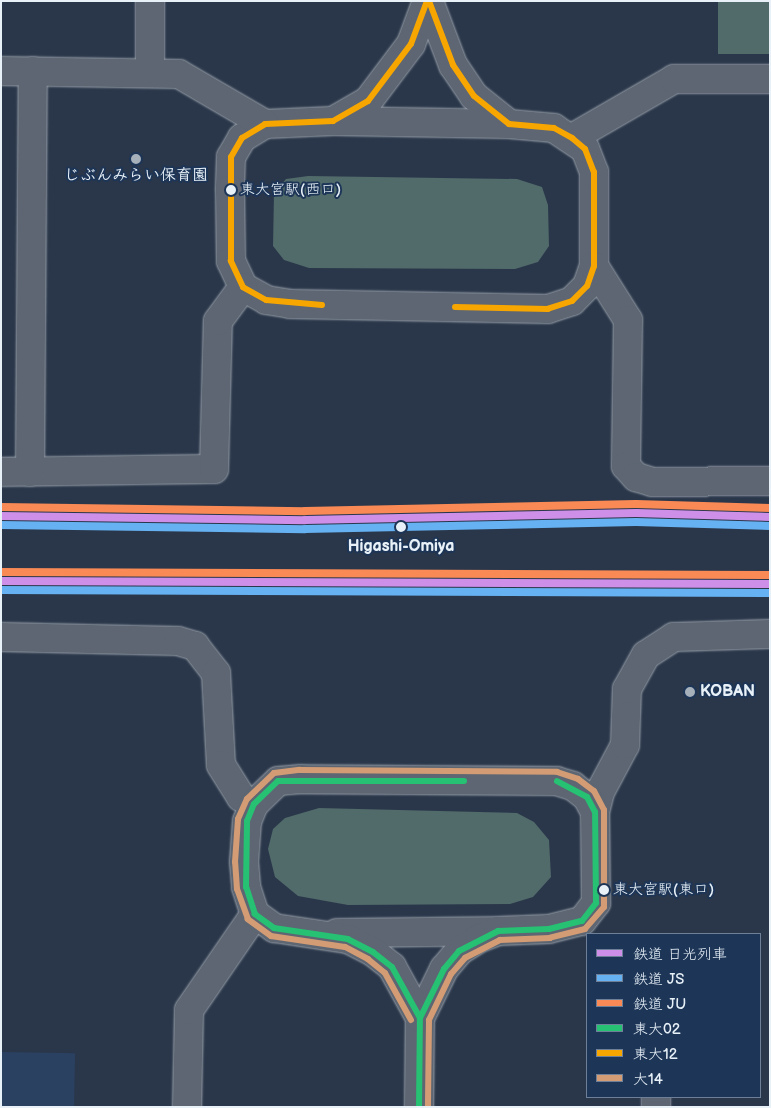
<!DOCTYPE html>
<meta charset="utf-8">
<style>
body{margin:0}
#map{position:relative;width:771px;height:1108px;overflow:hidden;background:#2a374a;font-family:"Balsamiq Sans","Klee One",sans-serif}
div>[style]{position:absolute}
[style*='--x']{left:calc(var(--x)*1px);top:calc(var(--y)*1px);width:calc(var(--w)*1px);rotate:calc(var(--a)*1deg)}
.built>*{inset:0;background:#2a4162;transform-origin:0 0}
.green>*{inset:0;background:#516a6a;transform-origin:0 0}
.roads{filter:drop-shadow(0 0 1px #959da7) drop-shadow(0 0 1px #959da7)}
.minor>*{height:28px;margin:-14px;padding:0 14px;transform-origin:14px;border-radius:14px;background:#5d6672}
.bus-1>*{height:6px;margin:-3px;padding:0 3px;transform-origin:3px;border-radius:3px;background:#26c172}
.bus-2>*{height:6px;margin:-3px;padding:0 3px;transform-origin:3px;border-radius:3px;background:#f7a600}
.bus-3>*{height:6px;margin:-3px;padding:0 3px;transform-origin:3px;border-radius:3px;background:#d39c74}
.rail-1>*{height:8px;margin:-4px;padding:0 4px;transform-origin:4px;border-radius:4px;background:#ce8fe9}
.rail-2>*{height:8px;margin:-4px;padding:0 4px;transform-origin:4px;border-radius:4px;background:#66b1f2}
.rail-3>*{height:8px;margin:-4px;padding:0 4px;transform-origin:4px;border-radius:4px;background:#f98a56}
.dots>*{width:14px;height:14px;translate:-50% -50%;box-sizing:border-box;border:2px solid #1d3557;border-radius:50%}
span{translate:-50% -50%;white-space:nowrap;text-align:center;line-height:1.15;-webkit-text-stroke:4px #1d3557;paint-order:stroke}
.bus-label{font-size:15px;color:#e8f1f8}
.left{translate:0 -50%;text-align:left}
.poi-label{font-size:16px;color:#e8f1f8;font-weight:700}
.stop-label{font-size:16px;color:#e8f1f8;font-weight:700}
.frame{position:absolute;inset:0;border:2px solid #e8f1f8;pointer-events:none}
.legend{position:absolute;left:586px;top:933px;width:175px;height:165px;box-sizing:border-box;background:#1d3557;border:1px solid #6e8097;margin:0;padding:6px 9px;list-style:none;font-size:15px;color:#e8f1f8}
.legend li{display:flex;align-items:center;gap:10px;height:25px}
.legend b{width:25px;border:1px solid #6e8097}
</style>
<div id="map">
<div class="built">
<i style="left:1px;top:1052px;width:74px;height:55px;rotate:1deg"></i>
</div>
<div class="green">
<i style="left:718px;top:1px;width:52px;height:53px"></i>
<i style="clip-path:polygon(308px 176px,517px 179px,542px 187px,548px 205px,549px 246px,538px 262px,515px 269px,309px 268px,284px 260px,273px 246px,274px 193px,286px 179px)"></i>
<i style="clip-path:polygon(319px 808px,517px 813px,534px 822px,549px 840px,551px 877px,533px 897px,510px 904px,348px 905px,298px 896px,275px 877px,268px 849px,273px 829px,285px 818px)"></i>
</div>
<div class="roads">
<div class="minor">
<i style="--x:427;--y:1;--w:46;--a:110.4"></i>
<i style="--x:411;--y:44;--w:71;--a:127"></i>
<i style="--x:368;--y:101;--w:40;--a:150.3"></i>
<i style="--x:333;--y:121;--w:68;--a:177.5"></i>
<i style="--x:265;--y:124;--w:27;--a:149"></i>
<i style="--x:242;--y:138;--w:22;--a:120"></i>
<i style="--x:231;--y:157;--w:33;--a:92"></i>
<i style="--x:230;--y:190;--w:71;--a:89.2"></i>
<i style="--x:231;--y:261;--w:29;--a:65"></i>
<i style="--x:243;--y:287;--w:26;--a:29"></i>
<i style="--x:266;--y:300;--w:24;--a:9"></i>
<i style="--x:290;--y:304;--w:258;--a:1.1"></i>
<i style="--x:548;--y:309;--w:25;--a:-18"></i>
<i style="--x:572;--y:301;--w:21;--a:-45"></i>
<i style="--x:587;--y:286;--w:21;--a:-71"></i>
<i style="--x:594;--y:266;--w:94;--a:-90"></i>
<i style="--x:594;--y:172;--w:25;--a:-111"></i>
<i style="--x:585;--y:149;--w:37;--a:-146"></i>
<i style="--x:554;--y:128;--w:45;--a:-174.9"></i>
<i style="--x:509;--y:124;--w:45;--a:-141.3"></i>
<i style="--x:474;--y:96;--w:37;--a:-124"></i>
<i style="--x:453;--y:65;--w:68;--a:-110.6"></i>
<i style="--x:1;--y:71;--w:178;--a:1"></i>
<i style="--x:179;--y:74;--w:99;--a:30.2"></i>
<i style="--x:150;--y:73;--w:72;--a:-90"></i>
<i style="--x:335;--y:121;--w:174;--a:1"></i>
<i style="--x:572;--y:138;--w:118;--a:-30"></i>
<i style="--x:674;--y:79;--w:96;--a:0"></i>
<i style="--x:594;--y:266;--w:64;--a:57.8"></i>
<i style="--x:628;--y:320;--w:146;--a:90.8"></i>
<i style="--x:626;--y:466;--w:15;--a:48"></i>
<i style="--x:636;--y:477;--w:17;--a:17"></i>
<i style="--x:652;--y:482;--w:118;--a:-0.5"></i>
<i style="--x:1;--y:472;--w:213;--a:-0.8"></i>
<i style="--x:214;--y:469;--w:148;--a:-88.5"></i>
<i style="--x:218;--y:321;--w:42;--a:-53.7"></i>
<i style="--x:30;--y:472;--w:401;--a:-89.6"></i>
<i style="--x:1;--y:637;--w:177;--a:1.3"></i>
<i style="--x:178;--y:641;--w:18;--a:16"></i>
<i style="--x:195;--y:646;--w:34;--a:52"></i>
<i style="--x:216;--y:673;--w:92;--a:86.9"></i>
<i style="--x:221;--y:765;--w:38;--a:58"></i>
<i style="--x:241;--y:797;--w:15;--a:28"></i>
<i style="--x:595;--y:812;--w:21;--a:-76"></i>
<i style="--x:600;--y:792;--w:53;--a:-62"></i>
<i style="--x:625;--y:745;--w:56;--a:-88"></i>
<i style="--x:627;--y:689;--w:39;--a:-61"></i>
<i style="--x:646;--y:655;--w:33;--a:-33"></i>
<i style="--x:674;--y:637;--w:96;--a:-1.8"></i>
<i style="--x:337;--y:933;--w:159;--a:-0.7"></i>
<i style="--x:187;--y:1107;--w:97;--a:-88.8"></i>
<i style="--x:189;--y:1010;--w:116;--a:-55.5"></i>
<i style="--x:419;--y:1107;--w:89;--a:-89.4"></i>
<i style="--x:420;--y:1018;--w:55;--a:-63.9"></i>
<i style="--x:444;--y:969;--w:23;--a:-50"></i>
<i style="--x:459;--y:951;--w:25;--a:-32"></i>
<i style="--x:480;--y:938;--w:19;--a:-21"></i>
<i style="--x:498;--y:931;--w:51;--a:-2.2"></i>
<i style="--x:549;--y:929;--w:34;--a:-14"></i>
<i style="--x:582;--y:921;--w:23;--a:-52"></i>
<i style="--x:596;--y:903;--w:91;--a:-90.6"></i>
<i style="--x:595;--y:812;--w:17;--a:-118"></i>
<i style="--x:587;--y:797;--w:18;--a:-142"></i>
<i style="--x:573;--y:786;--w:17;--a:-163"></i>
<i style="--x:557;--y:781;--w:256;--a:-179.6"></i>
<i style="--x:301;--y:779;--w:23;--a:175"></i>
<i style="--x:278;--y:781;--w:33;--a:136"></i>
<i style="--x:254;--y:804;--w:18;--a:112"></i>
<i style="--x:247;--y:821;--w:41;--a:94.2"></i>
<i style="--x:244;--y:862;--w:25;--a:85"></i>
<i style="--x:246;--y:887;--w:28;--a:72"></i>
<i style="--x:255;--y:914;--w:24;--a:36"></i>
<i style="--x:274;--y:928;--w:75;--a:8.5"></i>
<i style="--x:348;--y:939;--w:28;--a:27"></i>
<i style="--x:373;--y:952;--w:24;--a:38"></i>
<i style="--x:392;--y:967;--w:58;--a:61.2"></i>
<i style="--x:656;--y:1107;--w:10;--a:-90"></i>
</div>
</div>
<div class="bus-1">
<i style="--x:420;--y:1018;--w:58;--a:-118.8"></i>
<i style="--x:392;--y:967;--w:24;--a:-142"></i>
<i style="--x:373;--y:952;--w:28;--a:-153"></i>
<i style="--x:348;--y:939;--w:75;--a:-171.5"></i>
<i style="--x:274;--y:928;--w:24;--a:-144"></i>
<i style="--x:255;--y:914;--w:28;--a:-108"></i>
<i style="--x:246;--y:887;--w:66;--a:-89.1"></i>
<i style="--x:247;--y:821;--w:18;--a:-68"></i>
<i style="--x:254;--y:804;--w:33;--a:-44"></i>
<i style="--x:278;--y:781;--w:186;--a:0"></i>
<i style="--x:419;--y:1107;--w:89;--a:-89.4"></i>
<i style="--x:420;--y:1018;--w:55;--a:-63.9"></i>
<i style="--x:444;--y:969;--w:23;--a:-50"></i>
<i style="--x:459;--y:951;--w:44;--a:-27.1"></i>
<i style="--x:498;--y:931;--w:51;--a:-2.2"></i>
<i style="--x:549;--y:929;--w:34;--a:-14"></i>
<i style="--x:582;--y:921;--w:23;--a:-52"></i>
<i style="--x:596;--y:903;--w:91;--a:-90.6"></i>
<i style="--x:595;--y:812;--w:17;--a:-118"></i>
<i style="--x:587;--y:797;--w:34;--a:-152"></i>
</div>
<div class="bus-2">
<i style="--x:429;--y:1;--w:68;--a:69.4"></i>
<i style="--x:453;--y:65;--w:37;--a:56"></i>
<i style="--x:474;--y:96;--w:45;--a:38.7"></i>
<i style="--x:509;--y:124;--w:45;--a:5.1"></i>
<i style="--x:554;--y:128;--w:21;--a:29"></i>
<i style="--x:572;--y:138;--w:17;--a:40"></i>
<i style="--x:585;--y:149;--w:25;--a:69"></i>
<i style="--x:594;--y:172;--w:94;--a:90"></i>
<i style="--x:594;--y:266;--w:21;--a:109"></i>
<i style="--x:587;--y:286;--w:21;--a:135"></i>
<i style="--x:572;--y:301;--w:25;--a:162"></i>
<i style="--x:548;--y:309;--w:93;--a:-178.8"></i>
<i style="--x:322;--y:305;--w:56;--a:-174.9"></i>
<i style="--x:266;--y:300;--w:26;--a:-151"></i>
<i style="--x:243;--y:287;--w:29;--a:-115"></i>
<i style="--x:231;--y:261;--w:104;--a:-90"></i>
<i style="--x:231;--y:157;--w:22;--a:-60"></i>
<i style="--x:242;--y:138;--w:27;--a:-31"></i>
<i style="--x:265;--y:124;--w:68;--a:-2.5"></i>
<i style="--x:333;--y:121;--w:40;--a:-29.7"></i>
<i style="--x:368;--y:101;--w:71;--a:-53"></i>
<i style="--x:411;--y:44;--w:46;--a:-69.6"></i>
</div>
<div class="bus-3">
<i style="--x:411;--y:1020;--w:54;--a:-119"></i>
<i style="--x:385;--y:973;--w:22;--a:-141"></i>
<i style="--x:368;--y:959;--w:26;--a:-152"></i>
<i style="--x:345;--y:947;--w:75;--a:-171.5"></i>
<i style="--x:271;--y:936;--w:29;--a:-144"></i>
<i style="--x:248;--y:919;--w:32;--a:-110"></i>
<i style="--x:237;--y:889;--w:27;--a:-94"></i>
<i style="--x:235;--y:862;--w:43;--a:-86"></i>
<i style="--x:238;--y:819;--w:22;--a:-66"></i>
<i style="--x:247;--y:799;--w:37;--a:-44"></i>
<i style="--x:274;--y:773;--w:26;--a:-7"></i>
<i style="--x:300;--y:770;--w:257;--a:0.4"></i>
<i style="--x:557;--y:772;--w:22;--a:18"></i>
<i style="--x:578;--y:779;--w:20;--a:37"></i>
<i style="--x:594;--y:791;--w:21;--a:62"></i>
<i style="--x:604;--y:810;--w:97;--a:90"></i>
<i style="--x:604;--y:907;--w:29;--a:131"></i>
<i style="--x:585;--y:929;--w:36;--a:166"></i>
<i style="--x:550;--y:938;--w:50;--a:177.7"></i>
<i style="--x:500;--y:940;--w:39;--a:153"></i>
<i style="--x:465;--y:958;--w:21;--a:131"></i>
<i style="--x:451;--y:974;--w:51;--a:115.6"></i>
<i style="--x:429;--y:1020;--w:87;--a:90.7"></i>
</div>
<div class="rail-1">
<i style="--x:1;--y:516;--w:304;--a:0.8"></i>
<i style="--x:305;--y:520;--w:331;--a:-1.2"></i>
<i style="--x:636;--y:513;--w:134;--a:1.7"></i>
<i style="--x:1;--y:581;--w:769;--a:0.22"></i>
</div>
<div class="rail-2">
<i style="--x:1;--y:525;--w:304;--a:0.8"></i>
<i style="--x:305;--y:529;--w:331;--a:-1.2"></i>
<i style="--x:636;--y:522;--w:134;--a:1.7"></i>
<i style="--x:1;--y:590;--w:769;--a:0.22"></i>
</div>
<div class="rail-3">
<i style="--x:1;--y:507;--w:304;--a:0.8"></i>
<i style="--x:305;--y:511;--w:331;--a:-1.2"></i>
<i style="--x:636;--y:504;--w:134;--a:1.7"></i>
<i style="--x:1;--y:572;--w:769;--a:0.22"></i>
</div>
<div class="dots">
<i style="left:136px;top:159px;background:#a6b0bb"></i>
<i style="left:231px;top:190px;background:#e8f1f8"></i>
<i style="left:401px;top:527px;background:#e8f1f8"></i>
<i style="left:690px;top:692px;background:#a6b0bb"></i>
<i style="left:604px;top:890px;background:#e8f1f8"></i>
</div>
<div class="bus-label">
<span class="left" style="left:240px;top:190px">東大宮駅(西口)</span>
<span class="left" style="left:613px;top:890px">東大宮駅(東口)</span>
</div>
<div class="poi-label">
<span style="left:136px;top:176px">じぶんみらい保育園</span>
<span class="left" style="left:700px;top:692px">KOBAN</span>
</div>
<div class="stop-label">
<span style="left:401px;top:547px">Higashi-Omiya</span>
</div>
<div class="frame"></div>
<ul class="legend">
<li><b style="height:6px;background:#ce8fe9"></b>鉄道 日光列車</li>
<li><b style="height:6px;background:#66b1f2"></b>鉄道 JS</li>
<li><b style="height:6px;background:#f98a56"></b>鉄道 JU</li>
<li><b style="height:6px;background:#26c172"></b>東大02</li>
<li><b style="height:6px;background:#f7a600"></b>東大12</li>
<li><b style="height:6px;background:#d39c74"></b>大14</li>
</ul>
</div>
